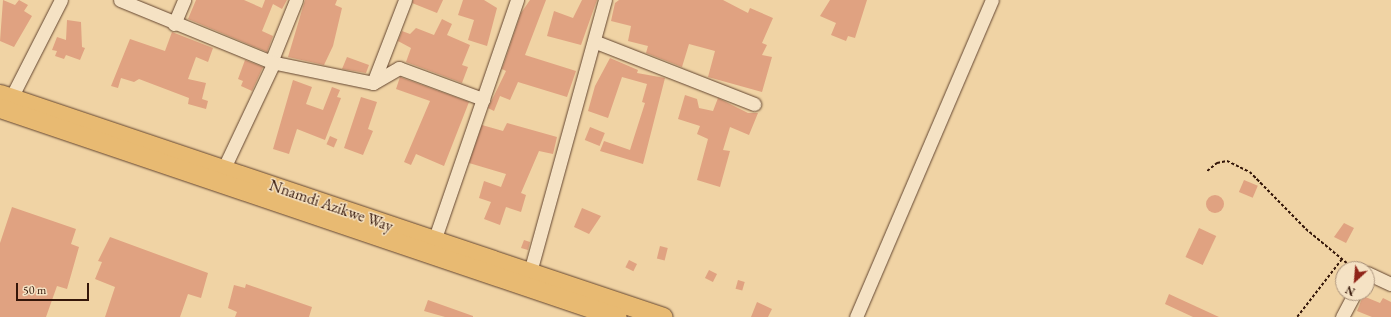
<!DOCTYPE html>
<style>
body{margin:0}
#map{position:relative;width:1391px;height:317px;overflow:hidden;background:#f0d3a4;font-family:"EB Garamond",serif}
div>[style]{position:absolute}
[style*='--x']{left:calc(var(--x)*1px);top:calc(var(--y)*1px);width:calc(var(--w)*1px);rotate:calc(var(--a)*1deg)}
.building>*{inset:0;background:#e0a281;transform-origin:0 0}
.round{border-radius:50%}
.path>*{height:1.5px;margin-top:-0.75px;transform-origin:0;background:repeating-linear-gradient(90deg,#341609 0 3px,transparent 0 5px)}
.roads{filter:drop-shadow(0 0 1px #634530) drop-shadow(0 0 1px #634530)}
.minor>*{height:13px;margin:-6.5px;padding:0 6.5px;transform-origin:6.5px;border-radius:6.5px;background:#f5e2c4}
.highway>*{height:19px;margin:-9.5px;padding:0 9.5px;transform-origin:9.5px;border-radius:9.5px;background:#e8ba72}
span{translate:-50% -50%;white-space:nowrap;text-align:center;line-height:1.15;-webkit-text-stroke:3px #f5e2c4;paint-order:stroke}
.street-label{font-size:16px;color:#341609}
.north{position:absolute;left:1335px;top:261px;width:40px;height:40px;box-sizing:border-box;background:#f5e2c4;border:1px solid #a89079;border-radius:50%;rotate:206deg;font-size:11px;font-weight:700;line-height:16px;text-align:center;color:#341609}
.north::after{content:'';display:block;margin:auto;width:14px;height:18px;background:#8f2418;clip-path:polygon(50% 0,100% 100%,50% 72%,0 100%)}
.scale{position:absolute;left:16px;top:283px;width:73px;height:18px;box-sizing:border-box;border:2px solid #341609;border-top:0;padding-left:5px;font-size:12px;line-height:14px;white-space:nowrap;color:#341609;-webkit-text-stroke:3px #f5e2c4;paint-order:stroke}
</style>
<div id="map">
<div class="building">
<i style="clip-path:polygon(3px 0,15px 5px,19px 0,28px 5px,24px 11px,32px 16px,14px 47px,0 41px)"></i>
<i style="clip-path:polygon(196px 0,244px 0,262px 8px,265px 0,287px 0,282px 9px,273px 4px,262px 31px,273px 36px,267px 52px,188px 19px)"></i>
<i style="clip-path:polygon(305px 0,337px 0,335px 5px,342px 8px,333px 46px,324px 65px,288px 57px)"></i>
<i style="clip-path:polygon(413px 0,443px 0,437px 13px,412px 3px)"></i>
<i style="clip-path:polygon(463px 0,484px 0,497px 8px,487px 46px,468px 40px,474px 20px,458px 15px)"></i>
<i style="clip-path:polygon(530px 0,546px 0,525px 55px,576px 71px,567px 97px,518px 82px,510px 100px,500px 96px,494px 111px,488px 108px,506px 71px,502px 69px,521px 13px)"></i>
<i style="clip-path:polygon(582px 0,597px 0,581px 45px,547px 36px,554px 11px,573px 18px)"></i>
<i style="clip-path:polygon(619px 0,723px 0,748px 13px,750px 8px,773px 18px,762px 43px,767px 45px,762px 55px,772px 57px,762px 92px,708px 77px,715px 51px,689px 44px,682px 67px,646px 53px,648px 46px,628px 41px,631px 26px,611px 21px,615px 3px)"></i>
<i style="clip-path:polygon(830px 0,867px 0,855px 38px,848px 36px,846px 41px,831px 35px,836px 23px,820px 16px)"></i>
<i style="clip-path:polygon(442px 19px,452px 24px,447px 35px,470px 45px,462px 65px,468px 67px,462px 83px,406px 62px,411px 48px,398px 41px,402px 31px,410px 34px,416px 28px,434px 35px)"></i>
<i style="clip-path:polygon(67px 20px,81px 22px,82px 47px,85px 48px,80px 60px,66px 55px,64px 59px,55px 56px,57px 51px,52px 50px,57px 37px,66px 40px)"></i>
<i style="clip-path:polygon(172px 32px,213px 48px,208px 62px,196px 57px,188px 79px,206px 83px,202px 99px,208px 101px,206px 109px,188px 104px,189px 98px,139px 79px,134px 82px,121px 78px,118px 88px,111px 86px,130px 39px,165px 51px)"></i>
<i style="clip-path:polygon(347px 57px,369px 65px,366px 73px,342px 69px)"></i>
<i style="clip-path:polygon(610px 58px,638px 70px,637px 73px,665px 78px,643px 164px,600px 151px,604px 141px,630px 150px,645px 103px,642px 102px,647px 84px,622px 77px,608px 118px,588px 111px,595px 86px)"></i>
<i style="clip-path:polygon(245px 60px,263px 67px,252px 91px,241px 86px,243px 81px,238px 79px)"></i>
<i style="clip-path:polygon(400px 77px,469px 102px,444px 166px,416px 154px,411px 165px,404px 162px,430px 101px,396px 89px)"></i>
<i style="clip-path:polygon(293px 80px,312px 87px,306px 104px,323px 110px,332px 87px,340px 90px,337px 97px,341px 98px,325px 140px,297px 129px,289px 154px,273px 149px)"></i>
<i style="clip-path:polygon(685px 95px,697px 99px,699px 108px,713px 111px,718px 98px,748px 113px,758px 113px,749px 135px,730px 127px,723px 150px,730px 151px,720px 187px,697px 180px,708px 139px,697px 134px,700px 126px,678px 119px)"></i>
<i style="clip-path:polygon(361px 97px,377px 102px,368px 129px,373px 131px,363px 155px,344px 148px)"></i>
<i style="clip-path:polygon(507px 123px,557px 137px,553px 154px,539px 151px,521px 193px,526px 195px,521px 212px,506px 207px,500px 225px,484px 219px,491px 202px,479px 198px,484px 181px,501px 187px,506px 174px,469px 163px,482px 125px,503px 131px)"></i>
<i style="left:590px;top:127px;width:16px;height:14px;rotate:22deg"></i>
<i style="left:330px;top:136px;width:8px;height:9px;rotate:23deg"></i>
<i style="left:1244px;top:180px;width:15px;height:13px;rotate:23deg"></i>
<i class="round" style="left:1206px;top:195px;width:18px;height:18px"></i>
<i style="clip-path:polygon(12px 207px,76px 229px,71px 244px,79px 247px,67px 289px,57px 286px,46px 317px,0 317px,0 243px)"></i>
<i style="clip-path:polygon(582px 208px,601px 216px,589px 234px,574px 227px)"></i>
<i style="clip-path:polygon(1344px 223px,1354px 228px,1346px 243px,1334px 237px)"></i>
<i style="left:1199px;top:228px;width:19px;height:32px;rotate:25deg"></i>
<i style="clip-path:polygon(110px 237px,208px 273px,201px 298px,188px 294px,180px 317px,105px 317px,115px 287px,95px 279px,102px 262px,98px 261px)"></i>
<i style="clip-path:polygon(524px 240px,530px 242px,528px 250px,521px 248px)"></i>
<i style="left:660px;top:246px;width:8px;height:13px;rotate:14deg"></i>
<i style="left:629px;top:260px;width:9px;height:8px;rotate:27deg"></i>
<i style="left:709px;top:270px;width:9px;height:9px;rotate:27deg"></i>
<i style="left:738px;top:280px;width:7px;height:9px;rotate:16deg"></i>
<i style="clip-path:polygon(246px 284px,312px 307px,309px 317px,235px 317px,237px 312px,228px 308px,234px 285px,245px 288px)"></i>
<i style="clip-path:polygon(1169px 294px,1219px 317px,1193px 317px,1165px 304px)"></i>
<i style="clip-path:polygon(1363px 296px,1380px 303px,1383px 298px,1391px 302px,1391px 317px,1372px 317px,1357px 311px)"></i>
<i style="clip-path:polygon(428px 300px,473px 316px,473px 317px,445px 317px,424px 311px)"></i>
<i style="clip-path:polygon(757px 302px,772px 309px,768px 317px,751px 317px)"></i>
</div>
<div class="path">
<i style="--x:1207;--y:171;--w:13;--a:-39"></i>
<i style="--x:1217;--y:163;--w:10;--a:-11"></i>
<i style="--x:1227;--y:161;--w:25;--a:26"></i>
<i style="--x:1250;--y:172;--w:80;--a:45.5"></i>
<i style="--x:1306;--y:229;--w:62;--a:39.8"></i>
<i style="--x:1297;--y:317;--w:73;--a:-52.2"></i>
</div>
<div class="roads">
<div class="minor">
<i style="--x:120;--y:0;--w:163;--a:22.3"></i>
<i style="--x:271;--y:62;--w:104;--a:11.6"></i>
<i style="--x:373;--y:83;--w:30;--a:-30"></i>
<i style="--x:399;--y:68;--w:90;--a:20.3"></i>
<i style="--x:174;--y:24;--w:26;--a:-67"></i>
<i style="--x:596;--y:42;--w:170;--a:21.4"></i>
<i style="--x:271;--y:62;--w:67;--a:-68"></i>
<i style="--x:373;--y:83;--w:89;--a:-68.9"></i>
<i style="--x:11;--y:98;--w:110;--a:-63"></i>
<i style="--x:223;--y:170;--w:119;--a:-64.7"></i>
<i style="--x:434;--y:241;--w:255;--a:-71"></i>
<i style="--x:530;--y:272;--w:282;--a:-74.6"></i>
<i style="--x:1367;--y:273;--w:26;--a:25"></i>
<i style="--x:856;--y:317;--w:345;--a:-66.8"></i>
<i style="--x:1342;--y:317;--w:27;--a:-62"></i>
</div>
<div class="highway">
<i style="--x:0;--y:94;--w:699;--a:18.59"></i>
<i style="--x:0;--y:108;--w:651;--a:18.71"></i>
</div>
</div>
<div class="street-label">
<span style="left:331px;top:206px;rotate:19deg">Nnamdi Azikwe Way</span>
</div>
<div class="north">N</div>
<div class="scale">50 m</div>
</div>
